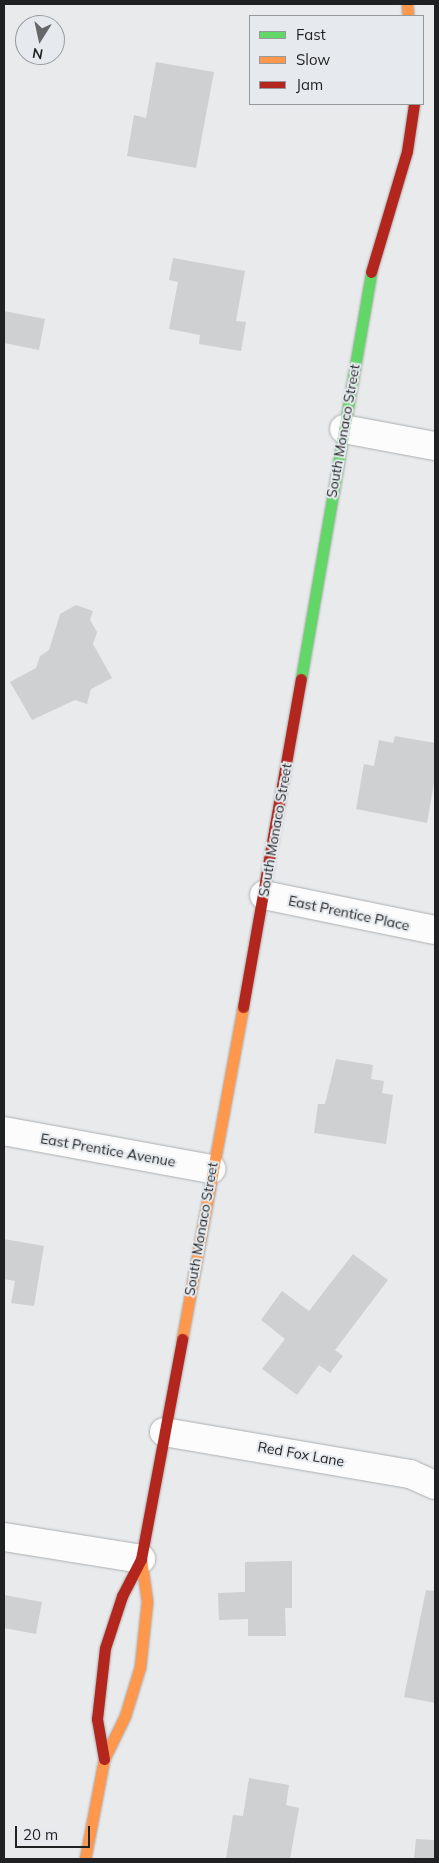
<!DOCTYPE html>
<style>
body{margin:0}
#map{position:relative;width:439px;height:1863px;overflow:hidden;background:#e8eaec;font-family:Mulish,sans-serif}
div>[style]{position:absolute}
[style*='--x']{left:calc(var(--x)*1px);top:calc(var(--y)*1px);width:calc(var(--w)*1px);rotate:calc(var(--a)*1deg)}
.building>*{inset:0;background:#ced0d2}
.roads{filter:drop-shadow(0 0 1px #acaeaf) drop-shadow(0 0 1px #acaeaf)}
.street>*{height:28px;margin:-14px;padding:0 14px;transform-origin:14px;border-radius:14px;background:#fcfcfc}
.fast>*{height:11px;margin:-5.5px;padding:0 5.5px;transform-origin:5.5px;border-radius:5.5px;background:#63d668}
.slow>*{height:11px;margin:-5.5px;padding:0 5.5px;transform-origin:5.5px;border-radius:5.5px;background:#ff974d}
.jam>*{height:11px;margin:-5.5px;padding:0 5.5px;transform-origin:5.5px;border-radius:5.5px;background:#b3261e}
span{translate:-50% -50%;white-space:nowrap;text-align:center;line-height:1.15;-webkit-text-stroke:4px #e6eaee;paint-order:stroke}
.street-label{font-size:14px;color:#1f2122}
.frame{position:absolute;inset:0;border:5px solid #1f2122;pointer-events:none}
.legend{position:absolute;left:249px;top:15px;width:175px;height:90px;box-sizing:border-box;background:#e6eaee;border:1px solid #969a9c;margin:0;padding:6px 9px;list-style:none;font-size:15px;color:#1f2122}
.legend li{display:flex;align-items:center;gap:10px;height:25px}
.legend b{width:25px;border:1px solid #969a9c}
.north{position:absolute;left:15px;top:15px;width:50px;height:50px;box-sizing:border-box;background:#e6eaee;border:1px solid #969a9c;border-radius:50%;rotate:190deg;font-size:14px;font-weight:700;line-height:20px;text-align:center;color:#1f2122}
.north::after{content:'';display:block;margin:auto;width:18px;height:22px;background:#656769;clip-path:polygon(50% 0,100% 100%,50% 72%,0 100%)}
.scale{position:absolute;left:15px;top:1826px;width:75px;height:22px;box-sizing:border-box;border:2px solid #1f2122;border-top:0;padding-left:6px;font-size:15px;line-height:18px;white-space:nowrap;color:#1f2122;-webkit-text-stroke:4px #e6eaee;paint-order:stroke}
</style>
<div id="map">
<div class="building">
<i style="clip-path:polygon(156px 62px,214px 72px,196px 168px,127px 156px,134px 115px,146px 118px)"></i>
<i style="clip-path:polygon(173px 258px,245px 271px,236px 321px,246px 322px,241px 351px,199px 344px,200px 335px,169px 329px,178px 282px,169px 280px)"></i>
<i style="clip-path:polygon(4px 311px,45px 319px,39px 350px,4px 343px)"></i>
<i style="clip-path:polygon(76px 605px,93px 611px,90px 620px,97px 632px,93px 644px,112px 678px,91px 689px,87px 704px,75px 700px,32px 720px,10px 682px,36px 668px,40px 656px,49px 650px,60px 614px)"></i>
<i style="clip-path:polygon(395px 736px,435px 743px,435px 777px,427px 823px,356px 809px,364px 764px,374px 766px,379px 740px,393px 743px)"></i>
<i style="clip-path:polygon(336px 1059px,373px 1065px,371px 1079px,384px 1081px,382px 1093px,393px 1095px,386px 1144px,314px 1133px,318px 1104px,325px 1104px)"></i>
<i style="clip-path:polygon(4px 1239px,44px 1246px,34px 1306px,11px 1303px,15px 1281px,4px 1279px)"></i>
<i style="clip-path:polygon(353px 1254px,388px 1280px,335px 1350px,343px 1356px,330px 1373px,319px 1365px,297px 1395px,262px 1369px,285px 1339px,261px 1320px,282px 1291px,309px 1311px)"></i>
<i style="clip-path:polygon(292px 1561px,292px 1608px,285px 1608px,286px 1636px,248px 1636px,248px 1619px,219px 1620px,218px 1593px,245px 1592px,245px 1562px)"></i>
<i style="clip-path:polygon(426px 1590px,435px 1591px,435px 1703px,404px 1697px)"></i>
<i style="clip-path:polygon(4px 1595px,42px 1602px,36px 1634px,4px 1628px)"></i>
<i style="clip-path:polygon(249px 1778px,289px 1785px,286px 1805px,299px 1808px,290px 1859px,226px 1859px,233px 1815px,243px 1816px)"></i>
<i style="clip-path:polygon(416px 1839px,435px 1840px,435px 1859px,414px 1859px)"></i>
</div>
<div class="roads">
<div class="street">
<i style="--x:344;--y:429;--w:93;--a:10.6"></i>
<i style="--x:264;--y:895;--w:174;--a:11.6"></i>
<i style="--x:4;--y:1131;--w:211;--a:10.4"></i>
<i style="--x:164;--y:1432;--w:250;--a:9.7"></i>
<i style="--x:410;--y:1474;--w:27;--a:24"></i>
<i style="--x:4;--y:1537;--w:139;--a:9.1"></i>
</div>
<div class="fast">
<i style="--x:301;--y:679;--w:413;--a:-80.2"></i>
</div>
<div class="slow">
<i style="--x:407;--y:4;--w:12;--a:85"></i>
<i style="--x:182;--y:1339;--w:338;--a:-79.6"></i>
<i style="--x:85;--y:1859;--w:102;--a:-79.2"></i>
<i style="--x:104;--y:1759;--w:48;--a:-64"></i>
<i style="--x:125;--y:1716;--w:51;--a:-73"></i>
<i style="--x:140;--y:1667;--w:66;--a:-83.9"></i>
<i style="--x:147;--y:1601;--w:42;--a:-98.1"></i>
</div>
<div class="jam">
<i style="--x:371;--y:272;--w:126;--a:-73.4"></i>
<i style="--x:407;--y:151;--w:48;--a:-81.5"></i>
<i style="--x:243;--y:1007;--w:333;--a:-80"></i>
<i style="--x:104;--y:1759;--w:41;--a:-99.9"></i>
<i style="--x:97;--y:1719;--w:71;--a:-83.6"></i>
<i style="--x:105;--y:1648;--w:55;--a:-71.9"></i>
<i style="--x:122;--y:1596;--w:42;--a:-62.8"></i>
<i style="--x:141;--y:1559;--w:224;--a:-79.4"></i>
</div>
</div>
<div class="street-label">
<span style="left:343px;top:431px;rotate:-80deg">South Monaco Street</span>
<span style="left:275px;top:830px;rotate:-80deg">South Monaco Street</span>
<span style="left:349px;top:913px;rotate:12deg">East Prentice Place</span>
<span style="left:108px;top:1150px;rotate:10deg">East Prentice Avenue</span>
<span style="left:201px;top:1229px;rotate:-80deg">South Monaco Street</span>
<span style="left:301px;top:1454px;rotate:10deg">Red Fox Lane</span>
</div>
<div class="frame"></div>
<ul class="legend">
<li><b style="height:6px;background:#63d668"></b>Fast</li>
<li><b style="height:6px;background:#ff974d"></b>Slow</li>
<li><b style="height:6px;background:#b3261e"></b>Jam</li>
</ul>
<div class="north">N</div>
<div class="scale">20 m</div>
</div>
